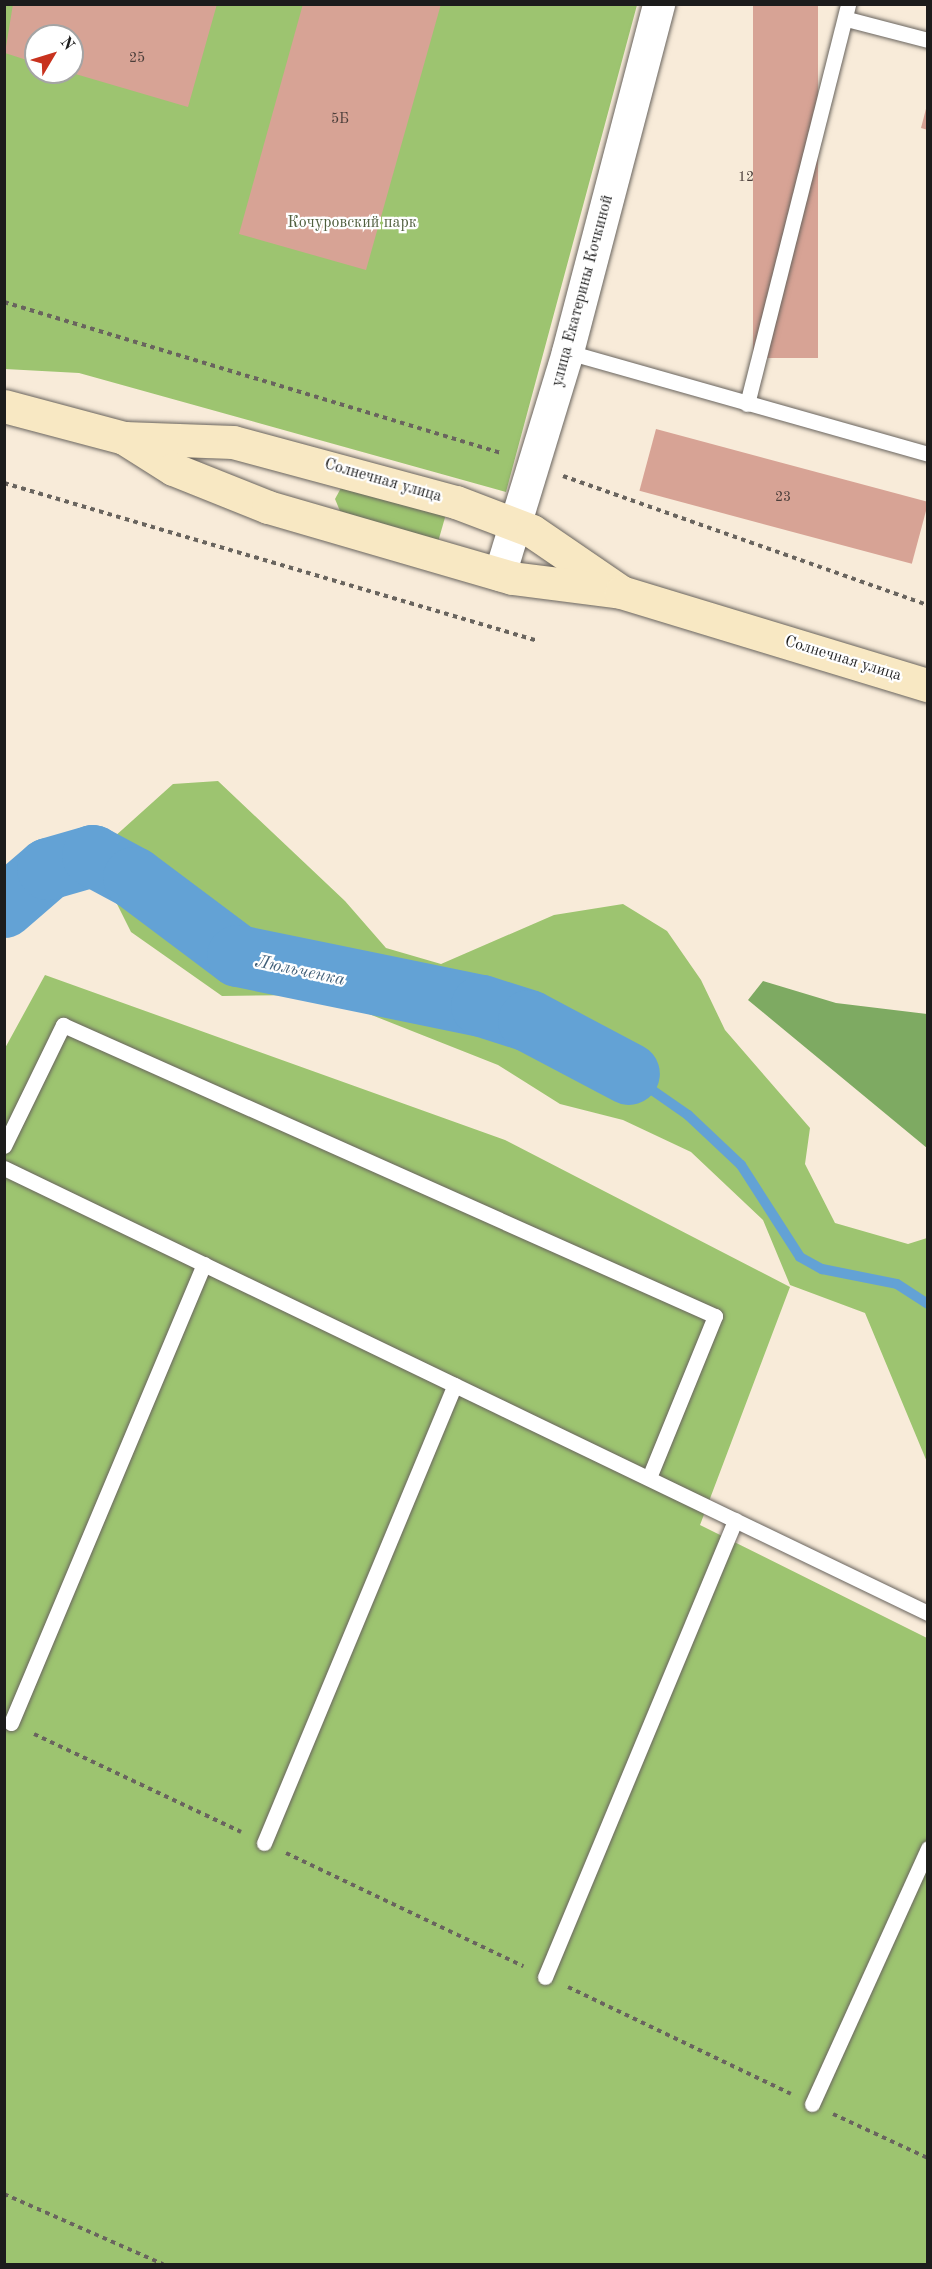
<!DOCTYPE html>
<meta charset="utf-8">
<style>
body{margin:0}
#map{position:relative;width:932px;height:2269px;overflow:hidden;background:#f8ebd9;font-family:"Old Standard TT",serif}
div>[style]{position:absolute}
[style*='--x']{left:calc(var(--x)*1px);top:calc(var(--y)*1px);width:calc(var(--w)*1px);rotate:calc(var(--a)*1deg)}
.green>*{inset:0;background:#9dc470}
.forest>*{inset:0;background:#7eaa62}
.stream>*{height:10px;margin:-5px;padding:0 5px;transform-origin:5px;border-radius:5px;background:#63a2d5}
.river>*{height:62px;margin:-31px;padding:0 31px;transform-origin:31px;border-radius:31px;background:#63a2d5}
.building>*{inset:0;background:#d7a395;transform-origin:0 0}
.path>*{height:4px;margin-top:-2px;transform-origin:0;background:repeating-linear-gradient(90deg,#69645e 0 4.5px,transparent 0 9px)}
.roads{filter:drop-shadow(0 0 2px #69645e) drop-shadow(0 0 2px #69645e)}
.lane>*{height:15px;margin:-7.5px;padding:0 7.5px;transform-origin:7.5px;border-radius:7.5px;background:#fff}
.street>*{height:32px;margin:-16px;padding:0 16px;transform-origin:16px;border-radius:16px;background:#fff}
.secondary>*{height:33px;margin:-16.5px;padding:0 16.5px;transform-origin:16.5px;border-radius:16.5px;background:#f8e8c3}
span{translate:-50% -50%;white-space:nowrap;text-align:center;line-height:1.15;-webkit-text-stroke:4.5px #fff;paint-order:stroke}
.number-label{font-size:14px;color:#4b3e3a}
.number-label span{-webkit-text-stroke-width:0}
.park-label{font-size:16px;color:#505f3e}
.street-label{font-size:16px;color:#1c1c1c}
.water-label{font-size:18px;color:#405f78;font-style:italic}
.frame{position:absolute;inset:0;border:6px solid #1c1c1c;pointer-events:none}
.north{position:absolute;left:24px;top:24px;width:60px;height:60px;box-sizing:border-box;background:#fff;border:2px solid #a4a4a4;border-radius:50%;rotate:52deg;font-size:16px;font-weight:700;line-height:24px;text-align:center;color:#1c1c1c}
.north::after{content:'';display:block;margin:auto;width:21px;height:27px;background:#c8321e;clip-path:polygon(50% 0,100% 100%,50% 72%,0 100%)}
</style>
<div id="map">
<div class="green">
<i style="clip-path:polygon(evenodd,5px 5px,637px 5px,506px 492px,79px 373px,5px 369px,5px 5px,36px 36px,72px 36px,72px 72px,36px 72px,36px 36px)"></i>
<i style="clip-path:polygon(341px 488px,446px 514px,438px 542px,340px 511px,335px 499px)"></i>
<i style="clip-path:polygon(218px 781px,345px 901px,386px 948px,441px 964px,554px 915px,623px 904px,667px 931px,701px 980px,725px 1030px,810px 1128px,805px 1164px,835px 1223px,908px 1244px,927px 1238px,927px 1462px,865px 1313px,790px 1285px,763px 1220px,691px 1152px,623px 1120px,560px 1104px,498px 1065px,369px 1014px,307px 995px,222px 996px,131px 932px,93px 856px,173px 784px)"></i>
<i style="clip-path:polygon(45px 975px,505px 1140px,790px 1287px,700px 1525px,927px 1638px,928px 2264px,5px 2264px,4px 1050px)"></i>
</div>
<div class="forest">
<i style="clip-path:polygon(763px 981px,836px 1003px,927px 1014px,927px 1148px,748px 1000px)"></i>
</div>
<div class="stream">
<i style="--x:629;--y:1074;--w:72;--a:34.8"></i>
<i style="--x:688;--y:1115;--w:73;--a:43.3"></i>
<i style="--x:741;--y:1165;--w:109;--a:57.3"></i>
<i style="--x:800;--y:1257;--w:25;--a:29"></i>
<i style="--x:822;--y:1269;--w:76;--a:11.3"></i>
<i style="--x:897;--y:1284;--w:37;--a:33"></i>
</div>
<div class="river">
<i style="--x:4;--y:907;--w:58;--a:-40.8"></i>
<i style="--x:48;--y:869;--w:47;--a:-16.1"></i>
<i style="--x:93;--y:856;--w:47;--a:28.2"></i>
<i style="--x:134;--y:878;--w:130;--a:36.9"></i>
<i style="--x:238;--y:956;--w:249;--a:11.6"></i>
<i style="--x:482;--y:1006;--w:49;--a:17.7"></i>
<i style="--x:529;--y:1021;--w:113;--a:27.9"></i>
</div>
<div class="building">
<i style="clip-path:polygon(13px 4px,217px 4px,188px 107px,72px 73px,72px 36px,36px 36px,36px 63px,5px 53px)"></i>
<i style="clip-path:polygon(303px 4px,441px 4px,366px 270px,239px 234px)"></i>
<i style="left:753px;top:4px;width:65px;height:354px"></i>
<i style="clip-path:polygon(927px 105px,928px 106px,928px 130px,921px 128px)"></i>
<i style="left:656px;top:429px;width:282px;height:64px;rotate:15deg"></i>
</div>
<div class="path">
<i style="--x:4;--y:302;--w:519;--a:16.9"></i>
<i style="--x:563;--y:476;--w:387;--a:19.5"></i>
<i style="--x:4;--y:483;--w:557;--a:16.48"></i>
<i style="--x:34;--y:1734;--w:229;--a:25.3"></i>
<i style="--x:286;--y:1853;--w:263;--a:25.5"></i>
<i style="--x:568;--y:1987;--w:247;--a:25.6"></i>
<i style="--x:833;--y:2114;--w:105;--a:24.9"></i>
<i style="--x:4;--y:2194;--w:174;--a:23.8"></i>
</div>
<div class="roads">
<div class="lane">
<i style="--x:847;--y:19;--w:84;--a:14.5"></i>
<i style="--x:568;--y:352;--w:374;--a:15.8"></i>
<i style="--x:747;--y:404;--w:413;--a:-75.8"></i>
<i style="--x:4;--y:1146;--w:135;--a:-64"></i>
<i style="--x:63;--y:1025;--w:714;--a:24.05"></i>
<i style="--x:715;--y:1316;--w:175;--a:112.2"></i>
<i style="--x:4;--y:1168;--w:1026;--a:25.72"></i>
<i style="--x:11;--y:1723;--w:498;--a:-67.2"></i>
<i style="--x:264;--y:1843;--w:496;--a:-67.4"></i>
<i style="--x:545;--y:1977;--w:495;--a:-67.4"></i>
<i style="--x:812;--y:2104;--w:281;--a:-65.6"></i>
</div>
<div class="street">
<i style="--x:500;--y:575;--w:233;--a:-73"></i>
<i style="--x:568;--y:352;--w:360;--a:-75.3"></i>
</div>
<div class="secondary">
<i style="--x:4;--y:406;--w:124;--a:14.9"></i>
<i style="--x:124;--y:438;--w:109;--a:2.1"></i>
<i style="--x:233;--y:442;--w:231;--a:15.1"></i>
<i style="--x:456;--y:502;--w:81;--a:20.9"></i>
<i style="--x:532;--y:531;--w:107;--a:34.3"></i>
<i style="--x:124;--y:438;--w:58;--a:32.3"></i>
<i style="--x:173;--y:469;--w:102;--a:21.8"></i>
<i style="--x:268;--y:507;--w:254;--a:16.2"></i>
<i style="--x:512;--y:578;--w:110;--a:7.3"></i>
<i style="--x:621;--y:592;--w:321;--a:16.9"></i>
</div>
</div>
<div class="number-label">
<span style="left:137px;top:58px">25</span>
<span style="left:340px;top:119px">5Б</span>
<span style="left:746px;top:177px">12</span>
<span style="left:783px;top:497px">23</span>
</div>
<div class="park-label">
<span style="left:352px;top:223px">Кочуровский парк</span>
</div>
<div class="street-label">
<span style="left:583px;top:291px;rotate:-75deg">улица Екатерины Кочкиной</span>
<span style="left:383px;top:481px;rotate:16deg">Солнечная улица</span>
<span style="left:843px;top:659px;rotate:17deg">Солнечная улица</span>
</div>
<div class="water-label">
<span style="left:300px;top:971px;rotate:12deg">Люльченка</span>
</div>
<div class="frame"></div>
<div class="north">N</div>
</div>
